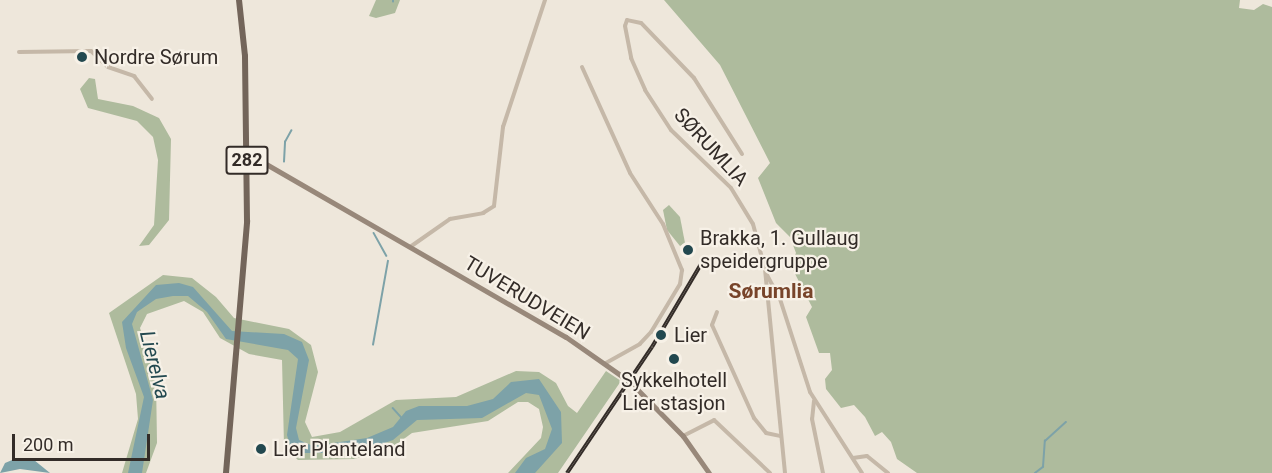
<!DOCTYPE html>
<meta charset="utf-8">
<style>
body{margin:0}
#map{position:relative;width:1272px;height:473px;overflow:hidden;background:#eee7db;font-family:Roboto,sans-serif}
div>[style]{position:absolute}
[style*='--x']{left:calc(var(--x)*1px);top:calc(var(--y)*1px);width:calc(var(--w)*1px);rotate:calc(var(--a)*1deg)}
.green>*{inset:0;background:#aebb9d}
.water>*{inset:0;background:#7da2a8}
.stream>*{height:1.5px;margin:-0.75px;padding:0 0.75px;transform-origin:0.75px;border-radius:0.75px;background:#7da2a8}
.street>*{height:4px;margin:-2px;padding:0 2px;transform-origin:2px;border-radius:2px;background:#c5b8a8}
.secondary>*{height:5px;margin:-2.5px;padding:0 2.5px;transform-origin:2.5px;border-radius:2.5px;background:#98887a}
.primary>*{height:6px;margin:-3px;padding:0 3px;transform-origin:3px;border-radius:3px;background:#73655a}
.rail>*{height:4px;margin-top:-2px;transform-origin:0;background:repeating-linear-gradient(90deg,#f7f1e7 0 4.5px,#332c28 0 9px);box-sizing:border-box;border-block:2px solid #332c28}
.dots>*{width:16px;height:16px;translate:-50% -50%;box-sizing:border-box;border:3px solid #f7f1e7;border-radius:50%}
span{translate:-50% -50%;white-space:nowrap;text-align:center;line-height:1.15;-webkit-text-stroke:4.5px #f7f1e7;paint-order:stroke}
.shield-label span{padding:2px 4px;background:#f7f1e7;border:2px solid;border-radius:4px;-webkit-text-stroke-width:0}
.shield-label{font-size:18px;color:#332c28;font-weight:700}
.poi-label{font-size:20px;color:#332c28}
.left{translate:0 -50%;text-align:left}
.street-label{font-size:20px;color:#332c28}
.neighbourhood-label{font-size:21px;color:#78442a;font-weight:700}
.water-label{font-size:21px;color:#22484f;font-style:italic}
.scale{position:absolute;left:12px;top:434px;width:138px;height:27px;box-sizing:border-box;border:3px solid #332c28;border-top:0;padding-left:8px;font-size:18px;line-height:21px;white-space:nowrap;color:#332c28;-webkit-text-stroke:4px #f7f1e7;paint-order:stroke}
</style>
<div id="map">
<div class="green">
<i style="clip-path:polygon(376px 0,400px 0,395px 13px,376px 18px,369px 16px)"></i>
<i style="clip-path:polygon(664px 0,1240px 0,1239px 8px,1254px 10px,1263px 4px,1272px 7px,1272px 473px,917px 473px,897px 459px,891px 442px,882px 432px,875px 436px,865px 417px,854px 405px,841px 408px,826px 389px,825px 379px,832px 370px,830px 353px,819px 353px,806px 317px,812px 307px,790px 264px,796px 253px,790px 237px,776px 223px,758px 178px,770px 163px,720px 65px)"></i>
<i style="clip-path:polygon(89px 78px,95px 79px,98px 99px,133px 106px,159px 118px,171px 139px,169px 220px,149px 245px,139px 246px,154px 225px,158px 160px,153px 137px,137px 121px,88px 108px,80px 89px)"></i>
<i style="clip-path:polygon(669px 205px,680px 217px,685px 243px,680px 246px,667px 230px,663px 210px)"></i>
<i style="clip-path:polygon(163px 275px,192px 278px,216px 297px,234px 318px,289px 329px,311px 345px,318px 372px,305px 422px,312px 437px,340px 432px,396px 400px,456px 397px,516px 371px,539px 372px,556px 383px,568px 406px,577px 413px,606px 371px,621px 381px,558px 473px,508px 473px,541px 438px,543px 427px,539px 409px,528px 402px,518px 402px,488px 421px,412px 433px,390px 449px,354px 459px,298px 460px,284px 446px,282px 360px,249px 354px,220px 338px,203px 312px,184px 301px,147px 314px,140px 328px,156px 379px,157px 443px,146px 473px,122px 473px,138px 419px,136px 394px,109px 313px)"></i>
</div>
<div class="water">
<i style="clip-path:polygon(179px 283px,193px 287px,232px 331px,284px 334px,302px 342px,309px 360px,296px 428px,299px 440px,313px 446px,367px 438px,393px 427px,406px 411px,419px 406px,467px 406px,493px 399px,511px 382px,539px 379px,561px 412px,562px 443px,535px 473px,515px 473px,526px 458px,545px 449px,552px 429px,539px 395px,526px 393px,482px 418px,417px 420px,393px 440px,356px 453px,300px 453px,290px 446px,287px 435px,298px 359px,288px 350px,226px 339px,207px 312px,188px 296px,173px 296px,156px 299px,137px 312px,132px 324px,153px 400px,142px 473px,128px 473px,144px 397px,126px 348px,122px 322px,156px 285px)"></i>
<i style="clip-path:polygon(17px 458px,34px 460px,50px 473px,20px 469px,0 473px,5px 463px)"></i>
</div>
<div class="stream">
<i style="--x:393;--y:2;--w:2;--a:-90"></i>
<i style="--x:284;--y:162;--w:20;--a:-87"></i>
<i style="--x:285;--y:142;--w:13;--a:-61"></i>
<i style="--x:374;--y:233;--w:26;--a:61"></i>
<i style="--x:373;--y:345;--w:85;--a:-79.9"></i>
<i style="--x:393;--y:408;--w:13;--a:48"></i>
<i style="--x:1035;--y:473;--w:10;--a:-37"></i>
<i style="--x:1043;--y:467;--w:26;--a:-86"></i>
<i style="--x:1045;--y:441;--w:28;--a:-42"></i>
</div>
<div class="street">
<i style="--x:19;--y:52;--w:72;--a:-0.8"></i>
<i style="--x:91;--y:51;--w:23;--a:43"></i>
<i style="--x:108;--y:67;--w:28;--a:19"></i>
<i style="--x:134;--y:76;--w:29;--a:52"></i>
<i style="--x:582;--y:67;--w:116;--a:65.6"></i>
<i style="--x:630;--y:173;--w:61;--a:57.1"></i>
<i style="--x:663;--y:224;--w:50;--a:67.6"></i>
<i style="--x:682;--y:270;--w:14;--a:98"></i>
<i style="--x:680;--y:284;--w:56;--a:121.1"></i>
<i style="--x:651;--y:332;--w:16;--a:133"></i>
<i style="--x:640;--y:344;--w:39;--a:151"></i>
<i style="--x:742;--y:154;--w:90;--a:-122.3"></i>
<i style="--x:694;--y:78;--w:76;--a:-133.9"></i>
<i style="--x:641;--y:23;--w:14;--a:-168"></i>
<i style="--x:627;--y:20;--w:6;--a:108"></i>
<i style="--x:625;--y:26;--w:33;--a:79"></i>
<i style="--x:631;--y:58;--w:35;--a:66"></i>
<i style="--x:645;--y:90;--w:48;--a:57"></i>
<i style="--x:671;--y:130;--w:83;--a:44"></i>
<i style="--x:731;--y:188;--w:42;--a:58.6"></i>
<i style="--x:753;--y:224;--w:47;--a:75.1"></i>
<i style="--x:765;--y:269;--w:205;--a:84.4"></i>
<i style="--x:410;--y:247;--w:49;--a:-35"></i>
<i style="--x:450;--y:219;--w:34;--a:-10"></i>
<i style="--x:483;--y:213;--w:13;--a:-32"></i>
<i style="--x:494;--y:206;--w:80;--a:-83.5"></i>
<i style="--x:503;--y:127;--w:134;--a:-71.7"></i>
<i style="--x:767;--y:275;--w:27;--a:62"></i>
<i style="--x:780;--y:299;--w:98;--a:72.1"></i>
<i style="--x:810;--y:392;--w:96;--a:57.3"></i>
<i style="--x:717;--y:312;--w:14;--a:111"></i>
<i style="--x:712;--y:325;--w:102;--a:65.7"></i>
<i style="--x:754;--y:418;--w:19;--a:51"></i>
<i style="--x:766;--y:433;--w:14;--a:12"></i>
<i style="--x:814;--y:401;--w:18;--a:96"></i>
<i style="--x:812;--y:419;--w:55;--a:78.5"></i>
<i style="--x:683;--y:436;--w:35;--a:-27"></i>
<i style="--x:714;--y:420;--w:77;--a:43.4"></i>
<i style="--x:853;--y:458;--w:14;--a:-8"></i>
<i style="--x:867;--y:456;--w:27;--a:39"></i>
</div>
<div class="secondary">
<i style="--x:247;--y:153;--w:368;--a:30"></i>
<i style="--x:566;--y:337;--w:73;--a:35"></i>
<i style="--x:247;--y:163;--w:18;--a:3"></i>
<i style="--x:634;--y:386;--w:70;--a:45.6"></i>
<i style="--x:683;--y:436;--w:45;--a:54.9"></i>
</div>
<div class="primary">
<i style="--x:226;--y:473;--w:253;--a:-85.2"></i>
<i style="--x:247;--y:221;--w:165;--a:-90.7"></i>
<i style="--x:245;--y:56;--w:56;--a:-96.1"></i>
</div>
<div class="rail">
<i style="--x:567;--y:473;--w:152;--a:-56"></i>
<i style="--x:652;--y:347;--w:96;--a:-59.4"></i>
</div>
<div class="dots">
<i style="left:82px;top:57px;background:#22484f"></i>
<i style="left:688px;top:250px;background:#22484f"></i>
<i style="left:661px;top:335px;background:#22484f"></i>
<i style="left:674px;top:359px;background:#22484f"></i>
<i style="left:261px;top:449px;background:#22484f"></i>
</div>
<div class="shield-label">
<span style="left:247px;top:160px">282</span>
</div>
<div class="poi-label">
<span class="left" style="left:94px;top:57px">Nordre Sørum</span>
<span class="left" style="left:700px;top:250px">Brakka, 1. Gullaug<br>speidergruppe</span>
<span class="left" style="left:674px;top:335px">Lier</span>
<span style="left:674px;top:392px">Sykkelhotell<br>Lier stasjon</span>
<span class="left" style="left:273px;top:449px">Lier Planteland</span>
</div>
<div class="street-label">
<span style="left:711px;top:147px;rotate:47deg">SØRUMLIA</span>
<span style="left:527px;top:298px;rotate:31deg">TUVERUDVEIEN</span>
</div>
<div class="neighbourhood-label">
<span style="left:771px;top:291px">Sørumlia</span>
</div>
<div class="water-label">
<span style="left:155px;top:365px;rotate:76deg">Lierelva</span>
</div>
<div class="scale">200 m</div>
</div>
